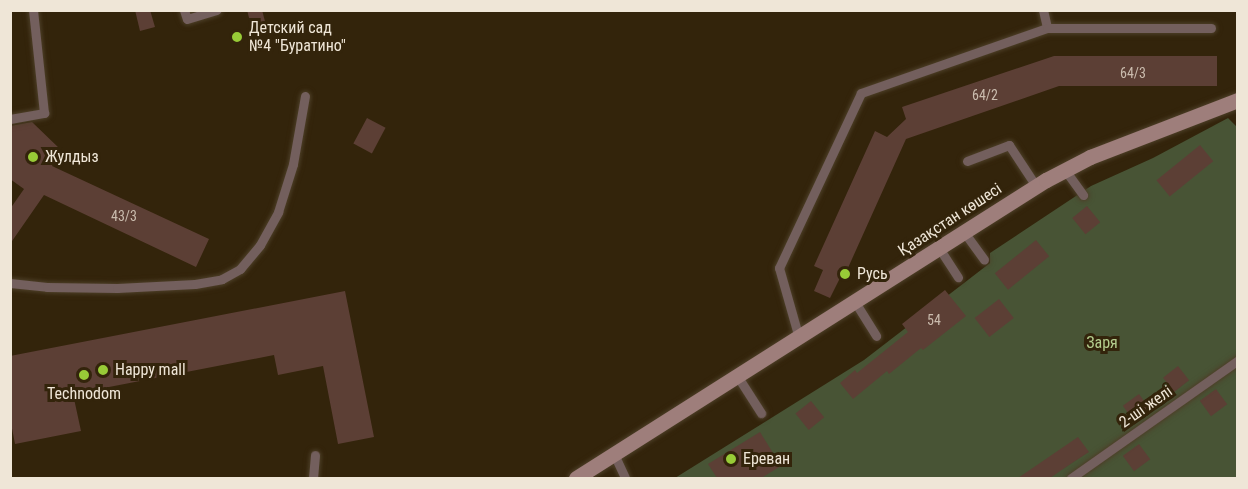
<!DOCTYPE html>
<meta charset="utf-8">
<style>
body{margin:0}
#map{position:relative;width:1248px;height:489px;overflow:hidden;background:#33240b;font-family:"Roboto Condensed",sans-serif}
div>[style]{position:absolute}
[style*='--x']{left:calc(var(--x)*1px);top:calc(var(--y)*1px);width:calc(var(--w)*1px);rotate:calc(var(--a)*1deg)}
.green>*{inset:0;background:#485435}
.building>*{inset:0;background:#5c3f35;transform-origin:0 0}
.roads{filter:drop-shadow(0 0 2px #4d3f28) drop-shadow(0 0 2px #4d3f28)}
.lane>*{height:9px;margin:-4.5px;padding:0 4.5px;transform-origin:4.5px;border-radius:4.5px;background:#735f5d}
.secondary>*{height:15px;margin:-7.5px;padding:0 7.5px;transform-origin:7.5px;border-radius:7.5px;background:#9e7e7b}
.dots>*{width:16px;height:16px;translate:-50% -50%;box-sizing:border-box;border:3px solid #33240b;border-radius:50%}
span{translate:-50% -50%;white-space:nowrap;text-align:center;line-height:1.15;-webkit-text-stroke:6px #33240b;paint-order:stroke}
.number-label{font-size:14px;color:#cabcae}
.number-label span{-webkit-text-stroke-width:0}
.poi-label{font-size:16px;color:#efe6d7}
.left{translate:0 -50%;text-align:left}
.street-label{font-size:16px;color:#efe6d7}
.park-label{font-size:16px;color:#b3cc8d}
.frame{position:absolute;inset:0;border:12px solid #efe6d7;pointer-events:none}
</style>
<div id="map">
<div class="green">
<i style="clip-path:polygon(1228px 118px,1237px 127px,1237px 478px,675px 478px,864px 360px,990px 263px,990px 253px,1091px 186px,1153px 158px)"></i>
</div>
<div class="building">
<i style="clip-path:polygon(135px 10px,150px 10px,155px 27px,140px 31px)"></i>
<i style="clip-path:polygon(247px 10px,262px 10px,267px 29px,253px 33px)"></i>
<i style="clip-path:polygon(1054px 56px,1217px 56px,1217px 86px,1059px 86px,906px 139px,843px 279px,840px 278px,830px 298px,814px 291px,823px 270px,814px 266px,875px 131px,887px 137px,906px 119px,902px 107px)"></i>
<i style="left:367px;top:118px;width:21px;height:29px;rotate:28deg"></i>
<i style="clip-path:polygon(32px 122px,60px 149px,52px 166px,209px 239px,196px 267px,44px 195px,10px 244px,10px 209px,24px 189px,10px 179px,10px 126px)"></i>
<i style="left:1200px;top:145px;width:21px;height:56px;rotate:51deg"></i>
<i style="left:1087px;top:206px;width:21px;height:19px;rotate:51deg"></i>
<i style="left:1036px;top:240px;width:21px;height:53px;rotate:51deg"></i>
<i style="clip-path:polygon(945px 290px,966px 316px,923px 350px,921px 348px,889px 374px,887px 371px,853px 399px,840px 383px,855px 370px,857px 373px,908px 332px,902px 324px)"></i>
<i style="clip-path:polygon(345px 291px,374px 437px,338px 444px,323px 366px,278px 375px,274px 355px,73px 394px,81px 431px,15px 444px,10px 418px,10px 356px)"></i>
<i style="left:999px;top:299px;width:24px;height:31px;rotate:52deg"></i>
<i style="left:1178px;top:366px;width:18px;height:19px;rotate:52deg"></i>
<i style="left:1216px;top:389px;width:19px;height:20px;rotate:54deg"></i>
<i style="left:1139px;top:394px;width:17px;height:20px;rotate:54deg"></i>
<i style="left:811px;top:401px;width:21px;height:20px;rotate:51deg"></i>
<i style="clip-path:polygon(760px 432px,781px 466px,761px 478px,717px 478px,708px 464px)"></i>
<i style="clip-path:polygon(1078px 437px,1089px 452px,1072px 463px,1050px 478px,1018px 478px)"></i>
<i style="left:1139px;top:444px;width:19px;height:20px;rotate:54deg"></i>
</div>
<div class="roads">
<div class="lane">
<i style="--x:184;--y:10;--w:9;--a:72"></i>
<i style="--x:187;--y:19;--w:31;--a:-17"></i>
<i style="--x:1043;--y:10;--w:18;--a:77"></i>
<i style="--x:10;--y:119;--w:35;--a:-10"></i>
<i style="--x:44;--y:113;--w:104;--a:-96.1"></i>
<i style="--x:967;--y:161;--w:45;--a:-20.9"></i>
<i style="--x:1009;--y:145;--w:49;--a:56.6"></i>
<i style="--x:1065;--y:170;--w:31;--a:54"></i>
<i style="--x:964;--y:232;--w:34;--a:54"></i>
<i style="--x:939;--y:248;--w:35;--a:57"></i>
<i style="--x:10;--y:283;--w:37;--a:6"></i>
<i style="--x:47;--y:287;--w:70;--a:0.8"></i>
<i style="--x:117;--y:288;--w:78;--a:-2.9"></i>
<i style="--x:195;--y:284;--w:27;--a:-10"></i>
<i style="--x:222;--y:279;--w:21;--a:-29"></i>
<i style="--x:240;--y:269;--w:31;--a:-50"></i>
<i style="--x:260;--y:245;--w:38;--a:-61"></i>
<i style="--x:278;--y:212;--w:50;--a:-72.6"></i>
<i style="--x:293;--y:164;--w:69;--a:-80"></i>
<i style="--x:855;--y:302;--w:40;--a:58"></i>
<i style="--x:799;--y:338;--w:73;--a:-105.9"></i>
<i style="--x:779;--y:268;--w:193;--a:-64.9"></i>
<i style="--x:861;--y:93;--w:197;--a:-19.3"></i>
<i style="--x:1047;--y:28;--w:164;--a:0"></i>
<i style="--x:738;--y:377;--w:43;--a:57.4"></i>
<i style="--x:614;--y:454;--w:26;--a:65"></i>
<i style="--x:313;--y:478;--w:23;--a:-85"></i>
<i style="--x:1071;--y:478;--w:204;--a:-35.2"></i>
</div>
<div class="secondary">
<i style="--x:576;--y:478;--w:557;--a:-32.38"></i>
<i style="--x:1046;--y:180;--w:50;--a:-27.6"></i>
<i style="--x:1090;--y:157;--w:159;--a:-21.1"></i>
</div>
</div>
<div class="dots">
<i style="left:237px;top:37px;background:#98cb37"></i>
<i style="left:33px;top:157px;background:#98cb37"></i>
<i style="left:845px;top:274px;background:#98cb37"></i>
<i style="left:103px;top:370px;background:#98cb37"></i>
<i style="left:84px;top:375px;background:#98cb37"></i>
<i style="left:731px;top:459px;background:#98cb37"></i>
</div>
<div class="number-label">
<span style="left:1133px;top:73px">64/3</span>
<span style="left:985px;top:95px">64/2</span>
<span style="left:124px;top:216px">43/3</span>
<span style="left:934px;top:320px">54</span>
</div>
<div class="poi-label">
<span class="left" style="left:249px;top:37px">Детский сад<br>№4 "Буратино"</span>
<span class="left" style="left:45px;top:157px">Жулдыз</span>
<span class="left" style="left:857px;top:274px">Русь</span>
<span class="left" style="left:115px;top:370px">Happy mall</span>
<span style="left:84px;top:394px">Technodom</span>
<span class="left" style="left:743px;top:459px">Ереван</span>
</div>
<div class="street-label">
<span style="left:950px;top:220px;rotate:-33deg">Қазақстан көшесі</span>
<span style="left:1146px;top:407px;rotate:-35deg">2-ші желі</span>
</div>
<div class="park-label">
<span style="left:1102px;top:343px">Заря</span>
</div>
<div class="frame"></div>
</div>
